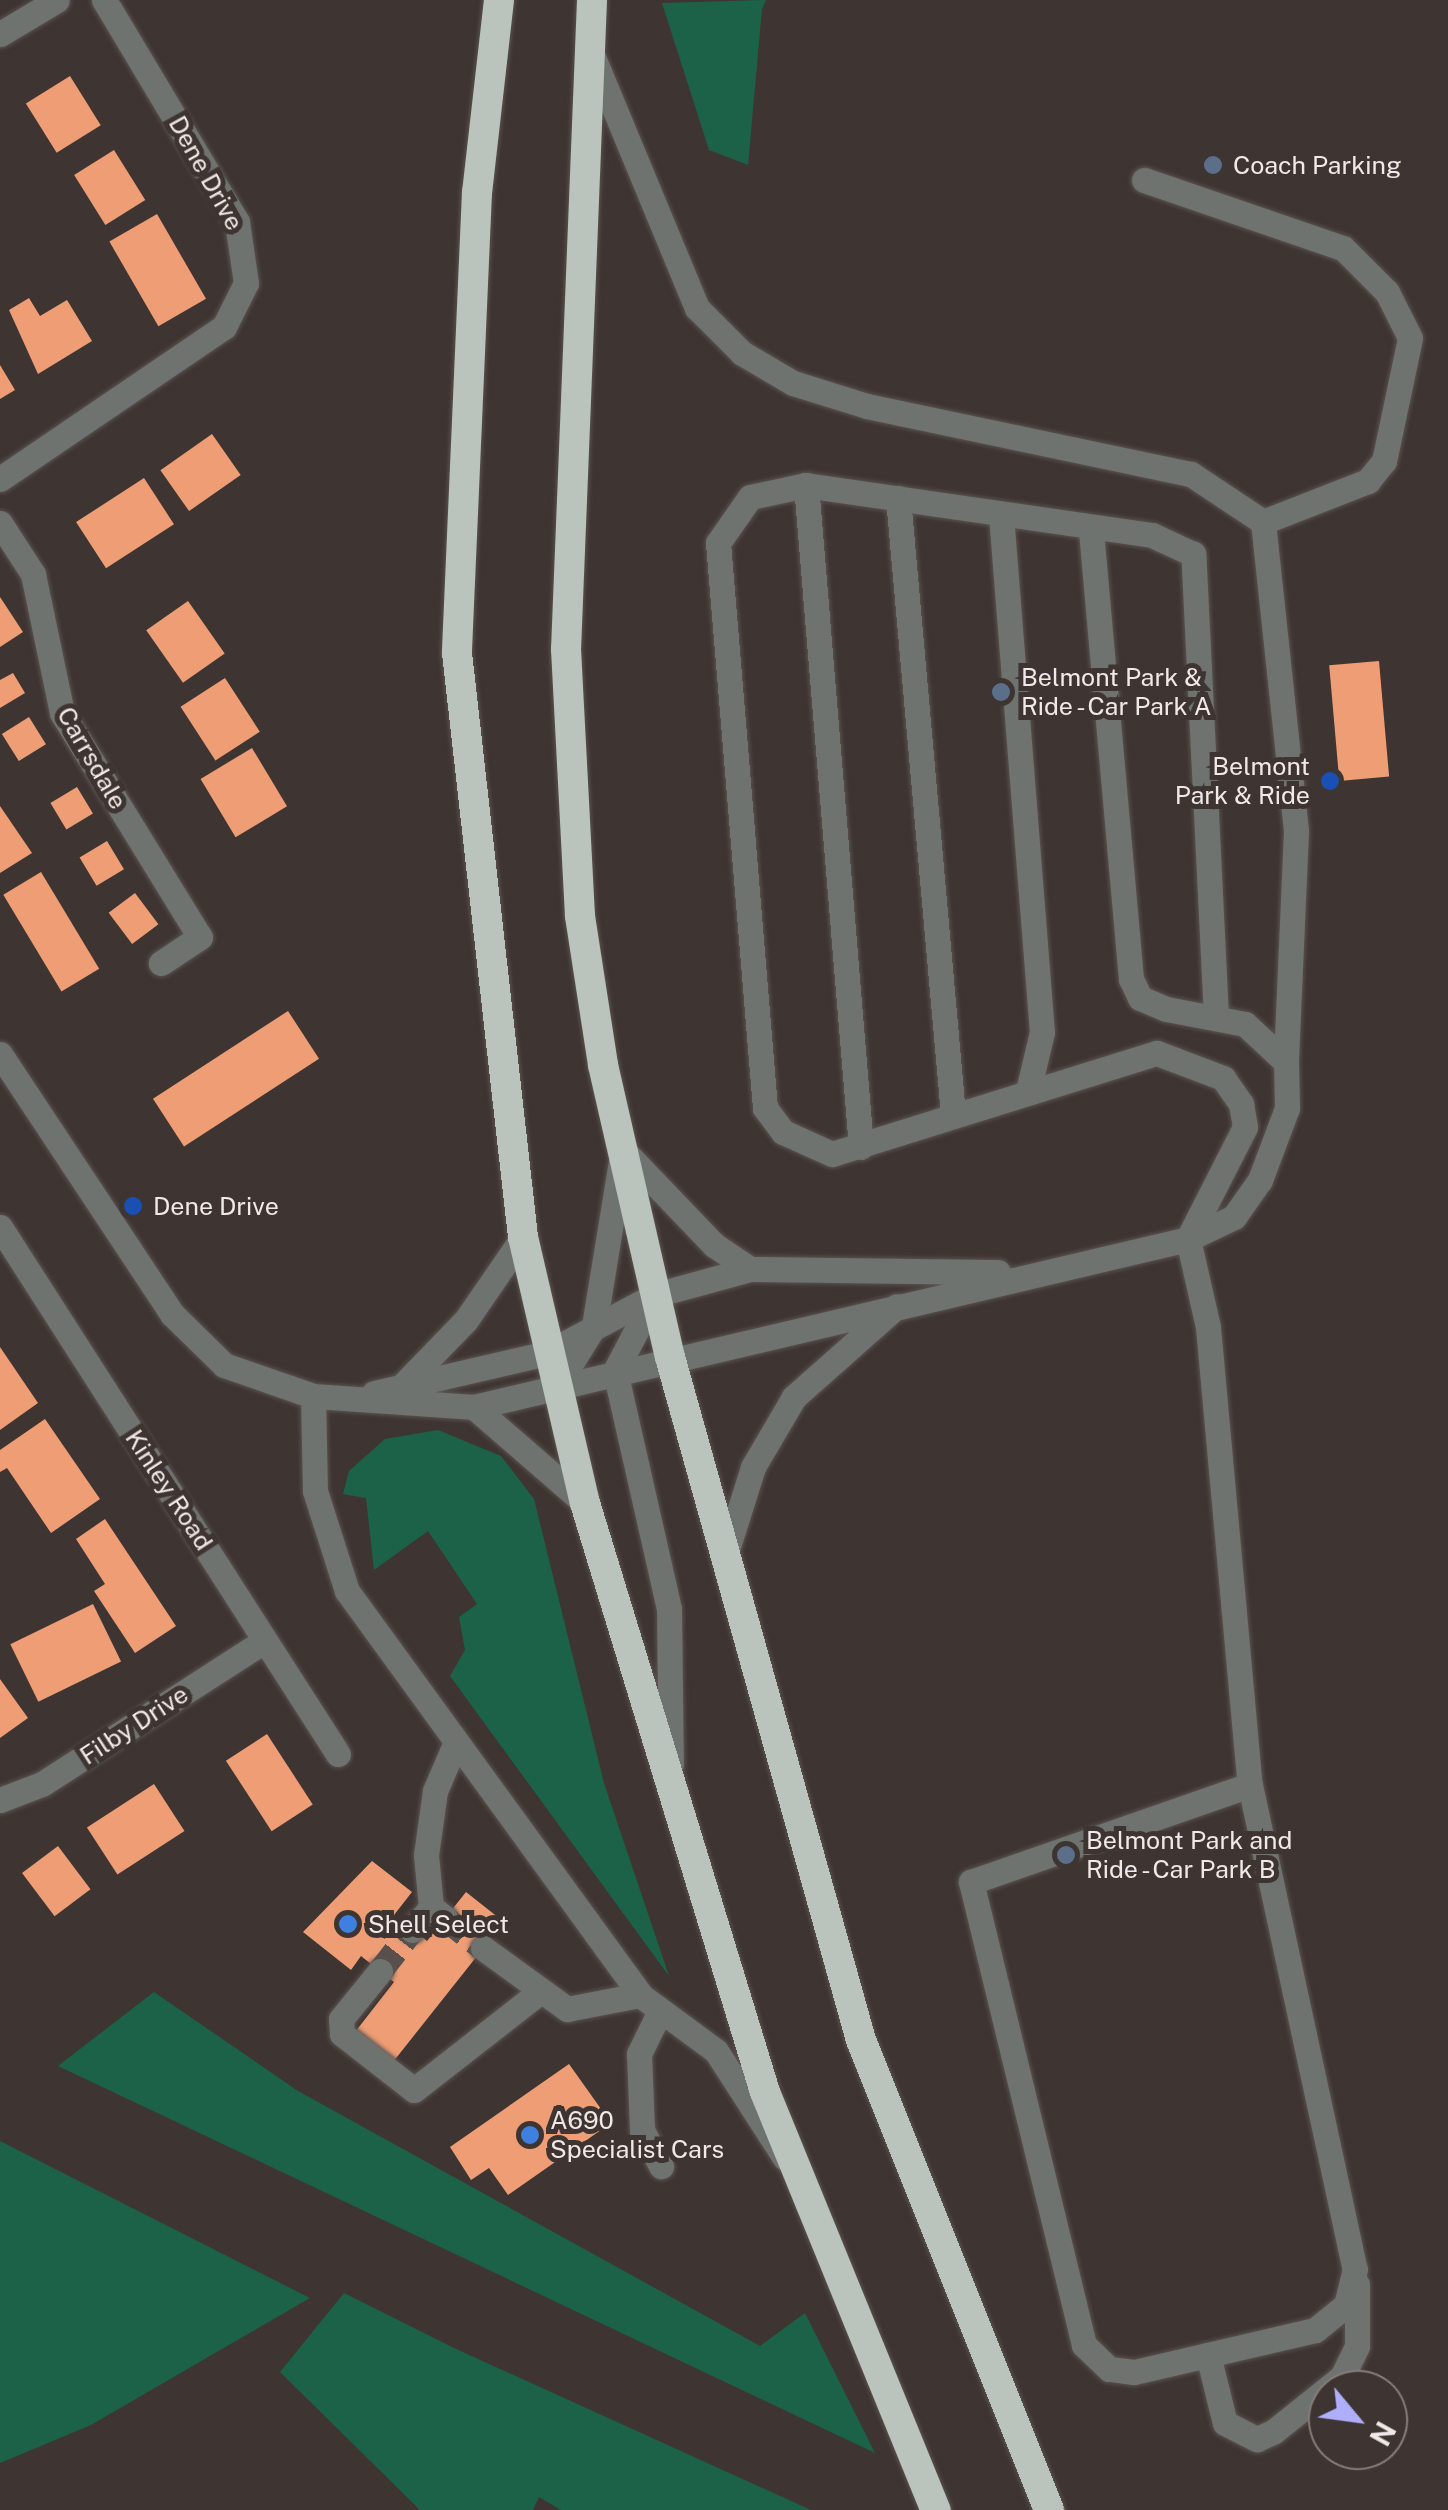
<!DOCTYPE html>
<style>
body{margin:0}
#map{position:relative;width:1448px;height:2510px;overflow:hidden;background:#3e3532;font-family:"Public Sans",sans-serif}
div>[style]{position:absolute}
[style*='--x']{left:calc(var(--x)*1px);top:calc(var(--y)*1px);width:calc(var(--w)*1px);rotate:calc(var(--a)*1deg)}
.green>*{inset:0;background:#1b6248}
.building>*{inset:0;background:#ee9d75;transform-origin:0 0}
.minor-tunnel>*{height:25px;margin-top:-12.5px;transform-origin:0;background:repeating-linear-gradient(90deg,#59504d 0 25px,transparent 0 37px)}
.roads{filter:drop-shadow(0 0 2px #5a524f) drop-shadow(0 0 2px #5a524f)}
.minor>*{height:25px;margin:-12.5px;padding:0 12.5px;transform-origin:12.5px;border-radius:12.5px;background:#6f7370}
.highway>*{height:30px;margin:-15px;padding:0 15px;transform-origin:15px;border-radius:15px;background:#bac4bd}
.dots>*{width:28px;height:28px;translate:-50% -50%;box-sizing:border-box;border:5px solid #3e3532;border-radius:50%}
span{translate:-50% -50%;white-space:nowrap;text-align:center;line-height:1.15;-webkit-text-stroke:10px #3e3532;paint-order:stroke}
.poi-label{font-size:25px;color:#efe9e7}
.left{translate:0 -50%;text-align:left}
.right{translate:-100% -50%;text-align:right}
.street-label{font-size:25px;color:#efe9e7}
.north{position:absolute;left:1308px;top:2370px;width:100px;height:100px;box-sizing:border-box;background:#3e3532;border:2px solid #857d7a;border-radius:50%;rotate:119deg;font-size:28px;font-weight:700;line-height:40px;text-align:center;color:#efe9e7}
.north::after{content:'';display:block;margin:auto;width:35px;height:45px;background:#aeaefb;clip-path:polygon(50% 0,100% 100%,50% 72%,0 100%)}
</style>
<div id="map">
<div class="green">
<i style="clip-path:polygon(766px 0,762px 9px,748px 165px,709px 150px,662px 3px)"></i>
<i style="clip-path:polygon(438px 1430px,501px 1456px,534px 1499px,604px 1783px,669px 1976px,450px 1676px,465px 1650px,459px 1617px,477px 1604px,428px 1531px,374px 1570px,366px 1498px,343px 1494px,349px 1471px,385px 1439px)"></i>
<i style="clip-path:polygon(154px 1992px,298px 2091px,760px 2346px,805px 2313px,875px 2453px,58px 2066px)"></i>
<i style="clip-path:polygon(0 2141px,310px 2298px,91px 2425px,0 2463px)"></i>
<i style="clip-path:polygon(344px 2293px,454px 2348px,811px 2510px,561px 2510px,539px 2497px,533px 2510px,420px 2510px,280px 2372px)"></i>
</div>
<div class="building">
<i style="left:70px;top:76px;width:58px;height:52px;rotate:58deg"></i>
<i style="left:114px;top:150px;width:59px;height:47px;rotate:58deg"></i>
<i style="left:157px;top:214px;width:98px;height:55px;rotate:60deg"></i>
<i style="clip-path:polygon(29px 298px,40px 316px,67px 300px,92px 341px,38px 374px,9px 310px)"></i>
<i style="clip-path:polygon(0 365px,15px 390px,0 399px)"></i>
<i style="left:212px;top:434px;width:50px;height:63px;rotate:55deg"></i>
<i style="left:144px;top:478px;width:55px;height:81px;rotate:57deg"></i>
<i style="clip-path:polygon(0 597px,23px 632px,0 647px)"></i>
<i style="left:188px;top:601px;width:64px;height:51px;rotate:55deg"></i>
<i style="left:1379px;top:661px;width:116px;height:50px;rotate:85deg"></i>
<i style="clip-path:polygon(13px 673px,25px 693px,0 708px,0 680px)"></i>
<i style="left:225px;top:678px;width:64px;height:53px;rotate:57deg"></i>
<i style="left:29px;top:717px;width:32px;height:32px;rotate:58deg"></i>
<i style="left:252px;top:748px;width:68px;height:60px;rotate:59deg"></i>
<i style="left:77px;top:787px;width:31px;height:31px;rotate:59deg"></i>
<i style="clip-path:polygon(0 806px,32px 853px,0 873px)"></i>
<i style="left:107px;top:841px;width:33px;height:32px;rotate:59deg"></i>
<i style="left:41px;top:872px;width:113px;height:44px;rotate:59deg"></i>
<i style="left:135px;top:893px;width:39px;height:33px;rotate:53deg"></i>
<i style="left:288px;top:1011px;width:57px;height:161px;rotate:57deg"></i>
<i style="clip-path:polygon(0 1347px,38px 1403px,0 1430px)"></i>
<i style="clip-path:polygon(45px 1419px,100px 1499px,51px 1533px,7px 1468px,0 1472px,0 1450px)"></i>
<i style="clip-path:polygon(105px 1519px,176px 1626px,135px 1653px,94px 1591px,105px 1584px,76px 1539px)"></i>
<i style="left:93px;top:1604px;width:64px;height:92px;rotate:64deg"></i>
<i style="clip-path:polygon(0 1679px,28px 1718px,0 1738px)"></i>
<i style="left:267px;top:1734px;width:84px;height:49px;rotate:57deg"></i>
<i style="left:154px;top:1784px;width:56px;height:80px;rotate:57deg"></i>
<i style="left:58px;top:1846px;width:54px;height:45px;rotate:53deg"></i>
<i style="clip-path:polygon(372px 1861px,412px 1892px,394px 1915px,427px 1941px,466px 1892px,504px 1922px,393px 2062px,355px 2032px,394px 1982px,361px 1956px,351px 1970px,303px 1932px)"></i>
<i style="clip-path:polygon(569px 2064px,611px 2123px,508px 2195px,489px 2168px,471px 2180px,450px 2147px)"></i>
</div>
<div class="minor-tunnel">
<i style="--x:445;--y:1918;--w:48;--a:38.3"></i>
<i style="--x:380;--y:1971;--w:52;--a:-52"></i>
</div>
<div class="roads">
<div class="minor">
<i style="--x:0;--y:34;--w:66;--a:-30.8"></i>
<i style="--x:593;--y:57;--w:272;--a:67.5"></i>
<i style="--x:697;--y:308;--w:64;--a:45"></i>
<i style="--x:742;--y:353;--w:59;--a:30.5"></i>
<i style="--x:793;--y:383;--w:77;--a:17.3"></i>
<i style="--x:867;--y:406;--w:331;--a:11.9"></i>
<i style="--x:1191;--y:474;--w:87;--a:33.7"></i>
<i style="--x:1263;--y:522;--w:311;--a:83.9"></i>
<i style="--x:1296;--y:831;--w:231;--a:92.5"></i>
<i style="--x:1144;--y:180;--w:210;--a:18.9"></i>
<i style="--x:1343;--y:248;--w:62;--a:45"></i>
<i style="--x:1387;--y:292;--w:51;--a:63.4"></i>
<i style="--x:1410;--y:338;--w:126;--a:101.9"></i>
<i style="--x:1384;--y:461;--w:26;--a:129"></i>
<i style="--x:1368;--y:481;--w:113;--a:158.7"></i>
<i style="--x:0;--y:479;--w:271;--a:-34.2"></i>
<i style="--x:224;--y:327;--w:49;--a:-63.4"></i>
<i style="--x:246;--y:283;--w:62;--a:-98.4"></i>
<i style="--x:237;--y:222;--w:259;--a:-120.9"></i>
<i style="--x:806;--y:485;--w:664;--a:85.25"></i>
<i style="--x:898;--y:498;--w:618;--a:84.9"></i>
<i style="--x:1001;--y:515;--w:519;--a:85.47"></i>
<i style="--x:1042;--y:1032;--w:57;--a:103.3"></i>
<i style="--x:0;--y:523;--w:61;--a:57.1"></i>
<i style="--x:33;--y:574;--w:142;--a:78.2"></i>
<i style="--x:62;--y:713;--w:263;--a:58.4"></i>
<i style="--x:200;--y:937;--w:47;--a:146.3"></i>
<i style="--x:1216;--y:1017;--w:464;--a:-92.8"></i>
<i style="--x:1193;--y:554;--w:45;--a:-155.1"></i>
<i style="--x:1152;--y:535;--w:350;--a:-171.8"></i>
<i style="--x:806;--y:485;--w:57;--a:167.9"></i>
<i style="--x:750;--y:497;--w:56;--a:124.8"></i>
<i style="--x:718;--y:543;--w:567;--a:85.24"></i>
<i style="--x:765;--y:1108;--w:30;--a:53"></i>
<i style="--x:783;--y:1132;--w:54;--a:24.2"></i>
<i style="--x:832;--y:1154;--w:340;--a:-17.3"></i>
<i style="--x:1157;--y:1053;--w:71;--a:20.7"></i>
<i style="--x:1223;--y:1078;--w:32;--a:55"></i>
<i style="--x:1241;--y:1104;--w:23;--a:80"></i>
<i style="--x:1245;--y:1127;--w:126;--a:117"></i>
<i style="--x:1188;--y:1239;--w:90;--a:77.2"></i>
<i style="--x:1208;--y:1327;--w:460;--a:84.8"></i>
<i style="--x:1250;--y:1785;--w:495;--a:77.8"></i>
<i style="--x:1355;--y:2269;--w:37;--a:104"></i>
<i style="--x:1346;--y:2305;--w:40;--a:141"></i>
<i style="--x:1315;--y:2330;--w:186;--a:166.9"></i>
<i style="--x:1134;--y:2372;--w:25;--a:-173"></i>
<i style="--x:1109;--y:2369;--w:35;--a:-136"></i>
<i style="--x:1084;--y:2345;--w:477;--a:-103.7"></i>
<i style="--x:971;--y:1882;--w:295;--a:-19.2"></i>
<i style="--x:0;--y:1054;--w:312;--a:56.5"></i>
<i style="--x:172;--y:1314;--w:73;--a:44.4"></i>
<i style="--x:224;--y:1365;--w:94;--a:19.2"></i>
<i style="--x:313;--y:1396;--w:161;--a:3.9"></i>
<i style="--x:474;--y:1407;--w:733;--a:-13.24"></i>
<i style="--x:1188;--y:1239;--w:51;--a:-25.6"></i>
<i style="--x:1234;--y:1217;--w:45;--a:-54.9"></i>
<i style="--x:1260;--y:1180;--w:77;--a:-69.4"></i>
<i style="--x:1287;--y:1108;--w:46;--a:-91.2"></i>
<i style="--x:1286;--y:1062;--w:56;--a:-137.2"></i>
<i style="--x:1245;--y:1024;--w:80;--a:-169.2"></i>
<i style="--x:1166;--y:1009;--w:28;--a:-157"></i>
<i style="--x:1140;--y:998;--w:21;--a:-115"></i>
<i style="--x:1131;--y:979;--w:452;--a:-95.1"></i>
<i style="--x:622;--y:1149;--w:133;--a:46.2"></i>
<i style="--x:714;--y:1245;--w:43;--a:33.7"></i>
<i style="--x:750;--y:1269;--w:248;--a:0.7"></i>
<i style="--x:0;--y:1227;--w:626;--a:57.33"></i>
<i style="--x:655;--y:1295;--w:86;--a:117.8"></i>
<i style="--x:615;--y:1371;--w:244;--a:77.2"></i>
<i style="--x:669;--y:1609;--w:155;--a:89.3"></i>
<i style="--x:402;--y:1386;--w:92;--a:-45.9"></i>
<i style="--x:466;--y:1320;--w:101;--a:-55.5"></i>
<i style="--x:555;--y:1389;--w:74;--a:-58.2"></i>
<i style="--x:594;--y:1326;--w:166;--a:-80.7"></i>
<i style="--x:374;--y:1393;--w:178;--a:-13"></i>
<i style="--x:547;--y:1353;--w:123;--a:-28.2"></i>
<i style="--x:655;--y:1295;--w:98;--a:-15.3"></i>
<i style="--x:313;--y:1396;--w:95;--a:88.8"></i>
<i style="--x:315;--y:1491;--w:105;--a:72.3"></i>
<i style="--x:347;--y:1591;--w:499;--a:54"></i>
<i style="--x:640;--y:1995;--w:94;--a:36.4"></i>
<i style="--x:716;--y:2051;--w:127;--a:57.2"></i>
<i style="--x:474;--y:1407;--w:147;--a:40.9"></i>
<i style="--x:725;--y:1556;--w:93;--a:-72.5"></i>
<i style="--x:753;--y:1467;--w:81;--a:-59.6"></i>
<i style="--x:794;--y:1397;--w:137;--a:-41.5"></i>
<i style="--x:0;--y:1800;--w:45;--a:-20.9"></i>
<i style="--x:42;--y:1784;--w:264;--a:-32.8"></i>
<i style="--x:445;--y:1918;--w:18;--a:-142"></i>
<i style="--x:431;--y:1907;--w:52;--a:-95.5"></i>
<i style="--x:426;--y:1855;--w:65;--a:-82"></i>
<i style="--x:435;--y:1791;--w:46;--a:-66.8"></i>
<i style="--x:412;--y:1930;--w:30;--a:-50"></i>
<i style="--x:483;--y:1948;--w:104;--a:36"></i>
<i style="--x:567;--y:2009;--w:74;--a:-10.9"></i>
<i style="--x:380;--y:1971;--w:62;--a:129.1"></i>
<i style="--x:341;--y:2019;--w:15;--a:86"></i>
<i style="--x:342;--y:2034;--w:91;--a:37.9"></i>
<i style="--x:414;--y:2090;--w:157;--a:-38"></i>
<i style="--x:659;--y:2013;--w:46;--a:116"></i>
<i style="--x:639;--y:2054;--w:76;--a:87.7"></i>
<i style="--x:642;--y:2130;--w:41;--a:62.2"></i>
<i style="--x:1208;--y:2355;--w:70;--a:76"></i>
<i style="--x:1225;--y:2423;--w:36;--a:27"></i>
<i style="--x:1257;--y:2439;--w:17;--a:-24"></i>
<i style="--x:1273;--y:2432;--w:88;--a:-38.6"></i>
<i style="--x:1342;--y:2377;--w:34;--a:-64"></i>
<i style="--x:1357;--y:2346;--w:62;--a:-90"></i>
</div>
<div class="highway">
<i style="--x:499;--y:0;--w:193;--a:96.5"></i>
<i style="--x:477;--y:192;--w:461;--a:92.5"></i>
<i style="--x:457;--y:653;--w:588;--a:83.55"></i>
<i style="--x:523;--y:1237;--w:273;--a:76.9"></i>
<i style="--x:585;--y:1503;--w:616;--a:73.01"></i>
<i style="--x:765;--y:2092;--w:452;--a:67.8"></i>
<i style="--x:592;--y:0;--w:650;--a:92.29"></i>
<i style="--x:566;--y:649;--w:267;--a:87"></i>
<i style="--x:580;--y:916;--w:151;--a:81.2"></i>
<i style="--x:603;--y:1065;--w:300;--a:77.1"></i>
<i style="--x:670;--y:1357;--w:709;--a:74.38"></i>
<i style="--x:861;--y:2040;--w:506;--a:68.2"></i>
</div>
</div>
<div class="dots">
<i style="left:1213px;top:165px;background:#5c6f8a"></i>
<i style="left:1001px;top:692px;background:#5c6f8a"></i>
<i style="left:1330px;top:781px;background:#1a4fb4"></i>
<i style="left:133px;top:1206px;background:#1a4fb4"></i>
<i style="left:1066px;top:1855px;background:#5c6f8a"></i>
<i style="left:348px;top:1924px;background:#3f7fe0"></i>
<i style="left:530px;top:2135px;background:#3f7fe0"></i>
</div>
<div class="poi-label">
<span class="left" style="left:1233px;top:165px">Coach Parking</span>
<span class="left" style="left:1021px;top:692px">Belmont Park &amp;<br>Ride - Car Park A</span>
<span class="right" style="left:1310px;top:781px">Belmont<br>Park &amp; Ride</span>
<span class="left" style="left:153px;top:1206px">Dene Drive</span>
<span class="left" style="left:1086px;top:1855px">Belmont Park and<br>Ride - Car Park B</span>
<span class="left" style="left:368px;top:1924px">Shell Select</span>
<span class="left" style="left:550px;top:2135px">A690<br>Specialist Cars</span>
</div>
<div class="street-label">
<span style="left:206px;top:173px;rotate:61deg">Dene Drive</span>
<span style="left:92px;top:758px;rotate:60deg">Carrsdale</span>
<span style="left:169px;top:1490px;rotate:57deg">Kinley Road</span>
<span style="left:134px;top:1725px;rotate:-33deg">Filby Drive</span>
</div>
<div class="north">N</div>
</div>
